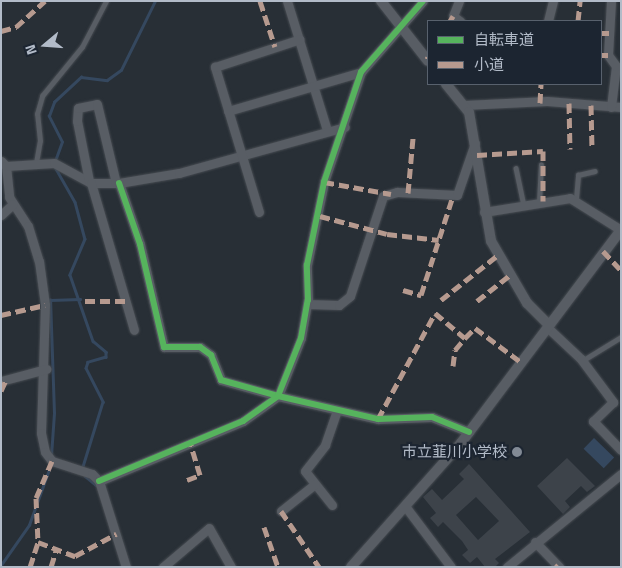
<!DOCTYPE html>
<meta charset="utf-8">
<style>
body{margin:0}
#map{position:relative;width:622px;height:568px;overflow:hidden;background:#282f36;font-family:"Titillium Web","Noto Sans JP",sans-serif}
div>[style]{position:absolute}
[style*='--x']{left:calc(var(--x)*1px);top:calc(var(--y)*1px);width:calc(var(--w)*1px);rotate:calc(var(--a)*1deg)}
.water>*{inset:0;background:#35485f;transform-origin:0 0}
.stream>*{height:2.5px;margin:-1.25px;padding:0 1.25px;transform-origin:1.25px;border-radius:1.25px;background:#35485f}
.building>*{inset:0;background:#3d434a}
.roads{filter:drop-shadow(0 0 1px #464b51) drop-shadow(0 0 1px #464b51)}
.service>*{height:4.5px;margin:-2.25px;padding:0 2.25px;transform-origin:2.25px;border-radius:2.25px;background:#585d64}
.minor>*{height:9px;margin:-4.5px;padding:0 4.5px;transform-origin:4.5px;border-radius:4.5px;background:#585d64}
.tertiary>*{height:10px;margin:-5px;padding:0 5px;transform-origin:5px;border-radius:5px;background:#585d64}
.quiet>*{height:5px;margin-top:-2.5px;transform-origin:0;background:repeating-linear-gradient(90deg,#b69a8f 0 10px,transparent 0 15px)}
.cycleway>*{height:6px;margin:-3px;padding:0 3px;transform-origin:3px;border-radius:3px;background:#56b35d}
.dots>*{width:14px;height:14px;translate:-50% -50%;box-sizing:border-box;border:2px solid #1c2531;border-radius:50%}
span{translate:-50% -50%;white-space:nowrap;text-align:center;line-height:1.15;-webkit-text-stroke:4.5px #1c2531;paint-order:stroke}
.poi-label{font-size:15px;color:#b2bbc8}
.right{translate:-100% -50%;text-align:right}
.frame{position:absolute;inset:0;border:2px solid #b2bbc8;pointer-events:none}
.legend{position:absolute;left:427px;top:20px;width:175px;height:65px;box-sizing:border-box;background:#1c2531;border:1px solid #58616d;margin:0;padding:6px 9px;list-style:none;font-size:15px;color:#b2bbc8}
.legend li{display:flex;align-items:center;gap:10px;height:25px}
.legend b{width:25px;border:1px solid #58616d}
.north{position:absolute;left:20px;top:20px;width:50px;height:50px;-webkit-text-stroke:4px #1c2531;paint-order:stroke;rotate:252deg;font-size:14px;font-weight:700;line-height:20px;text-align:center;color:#b2bbc8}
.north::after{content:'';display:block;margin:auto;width:18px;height:22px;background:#b2bbc8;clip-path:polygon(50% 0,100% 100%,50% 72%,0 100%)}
</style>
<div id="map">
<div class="water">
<i style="left:594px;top:438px;width:28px;height:15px;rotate:44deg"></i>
</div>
<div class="stream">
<i style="--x:55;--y:161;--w:20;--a:-70"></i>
<i style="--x:62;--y:142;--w:29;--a:-117"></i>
<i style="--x:49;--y:116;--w:15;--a:-70"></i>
<i style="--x:54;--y:102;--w:37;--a:-43"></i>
<i style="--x:81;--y:77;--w:26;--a:7"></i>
<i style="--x:107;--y:80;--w:17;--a:-36"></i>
<i style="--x:121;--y:70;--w:77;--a:-63.8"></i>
<i style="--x:55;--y:167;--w:40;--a:60.3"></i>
<i style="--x:75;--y:202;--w:38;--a:75"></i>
<i style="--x:85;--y:239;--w:39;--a:113"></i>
<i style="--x:70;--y:275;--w:70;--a:70.8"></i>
<i style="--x:93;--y:341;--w:17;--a:40"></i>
<i style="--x:106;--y:352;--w:5;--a:90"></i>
<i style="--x:106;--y:357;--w:19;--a:164"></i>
<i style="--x:88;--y:362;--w:6;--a:108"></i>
<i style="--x:86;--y:368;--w:38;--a:63"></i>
<i style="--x:103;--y:402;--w:71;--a:107.2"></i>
<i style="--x:51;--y:456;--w:43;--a:-86"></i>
<i style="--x:54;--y:413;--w:113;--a:-92"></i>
<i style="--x:50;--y:300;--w:30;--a:-2"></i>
<i style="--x:85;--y:476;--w:14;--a:39"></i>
<i style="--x:1;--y:565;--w:49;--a:-55"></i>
<i style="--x:29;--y:525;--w:65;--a:-70.2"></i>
</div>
<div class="building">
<i style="clip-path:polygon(567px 458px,595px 486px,587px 492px,581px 486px,565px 501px,570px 507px,563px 514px,537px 486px)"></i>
<i style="clip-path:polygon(evenodd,469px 464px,530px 532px,495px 559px,499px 563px,495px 567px,485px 567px,477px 557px,470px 563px,462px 555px,468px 550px,462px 541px,443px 522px,438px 527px,430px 518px,436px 513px,423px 497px,432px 489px,442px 500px,464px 479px,459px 474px,469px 464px,476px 497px,499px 521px,478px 540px,456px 515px,476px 497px)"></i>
</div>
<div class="roads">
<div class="service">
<i style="--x:36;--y:163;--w:22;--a:-80"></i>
<i style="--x:40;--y:141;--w:27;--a:-96"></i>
<i style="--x:37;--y:114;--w:19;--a:-74"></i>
<i style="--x:42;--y:96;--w:63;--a:-50.8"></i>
<i style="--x:82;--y:47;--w:52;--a:-62.4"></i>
<i style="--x:516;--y:168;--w:38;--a:78"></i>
<i style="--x:576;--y:199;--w:24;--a:-85"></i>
<i style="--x:578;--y:175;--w:17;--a:-13"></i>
<i style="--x:539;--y:202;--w:37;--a:-87"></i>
<i style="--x:582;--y:361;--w:46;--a:-31.6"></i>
</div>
<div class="minor">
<i style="--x:287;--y:1;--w:135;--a:72.8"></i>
<i style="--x:459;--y:1;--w:16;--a:112"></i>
<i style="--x:453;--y:16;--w:9;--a:36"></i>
<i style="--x:548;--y:21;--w:21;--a:-76"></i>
<i style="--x:464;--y:105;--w:83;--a:-2.8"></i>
<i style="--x:547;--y:101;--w:74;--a:4.6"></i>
<i style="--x:611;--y:107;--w:41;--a:-83"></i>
<i style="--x:616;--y:66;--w:14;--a:-126"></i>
<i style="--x:608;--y:55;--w:54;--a:-86.8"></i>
<i style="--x:228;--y:111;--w:139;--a:-16.3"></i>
<i style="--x:1;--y:161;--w:7;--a:45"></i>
<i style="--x:6;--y:166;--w:31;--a:84"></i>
<i style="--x:9;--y:197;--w:35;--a:57"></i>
<i style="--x:28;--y:226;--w:37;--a:73"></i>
<i style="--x:39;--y:261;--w:44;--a:82.2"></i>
<i style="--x:45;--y:305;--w:128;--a:91.8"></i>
<i style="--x:41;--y:433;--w:19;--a:78"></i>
<i style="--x:45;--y:452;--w:11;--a:52"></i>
<i style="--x:52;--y:461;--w:42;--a:18"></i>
<i style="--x:92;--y:474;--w:10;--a:45"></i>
<i style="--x:99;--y:481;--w:90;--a:72.6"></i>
<i style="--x:6;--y:166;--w:48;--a:-3.6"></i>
<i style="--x:54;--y:163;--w:42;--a:28.4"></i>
<i style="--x:91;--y:183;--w:28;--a:0"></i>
<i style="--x:119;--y:183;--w:61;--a:-9.5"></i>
<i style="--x:179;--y:173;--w:172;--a:-15.5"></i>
<i style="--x:89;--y:181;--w:61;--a:-101.3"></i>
<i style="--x:77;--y:121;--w:13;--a:-86"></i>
<i style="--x:78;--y:108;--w:19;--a:-12"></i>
<i style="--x:97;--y:104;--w:81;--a:76.5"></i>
<i style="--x:91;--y:183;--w:153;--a:73.7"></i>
<i style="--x:119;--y:183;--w:65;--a:71"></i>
<i style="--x:140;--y:244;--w:106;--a:76.9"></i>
<i style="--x:164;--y:347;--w:36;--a:0"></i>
<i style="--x:200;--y:347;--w:14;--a:36"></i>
<i style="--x:211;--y:355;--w:27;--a:68"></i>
<i style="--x:221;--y:380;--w:59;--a:15.7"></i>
<i style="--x:278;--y:396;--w:103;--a:13"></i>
<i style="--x:378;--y:419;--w:54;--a:-2.1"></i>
<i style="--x:432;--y:417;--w:40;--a:22"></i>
<i style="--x:259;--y:212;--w:152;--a:-106.9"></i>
<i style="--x:215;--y:67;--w:89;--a:-18.2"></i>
<i style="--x:484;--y:212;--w:87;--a:-9.2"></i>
<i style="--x:570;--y:198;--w:60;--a:32.1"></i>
<i style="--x:1;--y:215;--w:16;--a:-43"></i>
<i style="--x:307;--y:304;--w:32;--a:2"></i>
<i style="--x:339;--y:305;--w:14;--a:-39"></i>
<i style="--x:350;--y:296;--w:105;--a:-71.7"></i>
<i style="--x:383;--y:196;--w:15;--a:-16"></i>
<i style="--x:397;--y:192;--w:60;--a:2.9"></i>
<i style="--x:457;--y:195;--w:55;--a:-70.9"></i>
<i style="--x:548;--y:328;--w:45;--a:43.2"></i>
<i style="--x:581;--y:359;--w:54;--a:53.3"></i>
<i style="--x:613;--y:402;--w:28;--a:136"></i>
<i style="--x:593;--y:421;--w:40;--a:46"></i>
<i style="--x:1;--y:381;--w:47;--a:-14.9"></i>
<i style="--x:99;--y:481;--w:156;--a:-22.6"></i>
<i style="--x:243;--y:421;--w:43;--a:-35.5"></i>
<i style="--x:278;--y:396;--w:62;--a:-68.4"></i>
<i style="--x:301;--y:338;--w:39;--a:-80"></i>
<i style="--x:308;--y:300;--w:35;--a:-92"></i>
<i style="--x:307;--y:265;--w:85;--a:-78.4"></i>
<i style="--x:324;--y:182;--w:116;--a:-71.4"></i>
<i style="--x:361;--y:72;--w:94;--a:-48.9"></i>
<i style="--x:332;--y:505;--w:43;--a:-128.5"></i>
<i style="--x:305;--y:471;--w:33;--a:-52"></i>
<i style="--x:325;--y:445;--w:36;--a:-71"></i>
<i style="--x:405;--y:506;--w:76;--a:53"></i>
<i style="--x:281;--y:511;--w:43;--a:-38.5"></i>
<i style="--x:535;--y:542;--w:35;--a:46"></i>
<i style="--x:163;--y:567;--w:60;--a:-40.3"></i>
<i style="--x:209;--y:528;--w:45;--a:60.6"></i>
<i style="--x:507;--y:567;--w:147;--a:-39.2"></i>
</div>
<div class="tertiary">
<i style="--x:381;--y:1;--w:76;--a:51.9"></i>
<i style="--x:446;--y:84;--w:36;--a:51"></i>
<i style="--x:469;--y:112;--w:131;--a:80.3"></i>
<i style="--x:491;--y:241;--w:72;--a:59.9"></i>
<i style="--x:527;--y:303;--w:31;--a:45"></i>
<i style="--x:351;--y:567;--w:166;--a:-48.4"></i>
<i style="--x:461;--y:443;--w:266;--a:-53.1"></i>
</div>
</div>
<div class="quiet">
<i style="--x:260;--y:1;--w:48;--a:71.9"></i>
<i style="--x:450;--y:21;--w:6;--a:-59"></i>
<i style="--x:578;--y:21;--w:20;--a:-84"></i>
<i style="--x:1;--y:31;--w:16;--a:-15"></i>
<i style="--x:16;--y:27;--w:39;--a:-42"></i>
<i style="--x:601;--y:33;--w:8;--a:0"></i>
<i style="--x:601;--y:55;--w:7;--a:0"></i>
<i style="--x:427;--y:59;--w:2;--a:-63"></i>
<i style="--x:540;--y:103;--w:19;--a:-87"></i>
<i style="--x:569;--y:103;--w:46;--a:88.8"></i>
<i style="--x:591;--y:105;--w:44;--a:88.7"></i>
<i style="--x:477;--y:155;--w:66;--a:-3.5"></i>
<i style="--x:543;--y:151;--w:50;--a:90"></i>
<i style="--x:324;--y:182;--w:68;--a:10.2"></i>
<i style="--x:408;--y:193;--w:55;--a:-84.8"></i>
<i style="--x:320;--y:216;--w:69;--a:15"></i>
<i style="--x:387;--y:234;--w:52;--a:6.6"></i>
<i style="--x:603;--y:251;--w:26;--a:47"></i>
<i style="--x:403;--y:290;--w:19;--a:16"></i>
<i style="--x:421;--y:295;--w:104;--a:-72.1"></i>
<i style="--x:441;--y:300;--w:73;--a:-38.3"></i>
<i style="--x:85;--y:301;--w:40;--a:0"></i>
<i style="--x:477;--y:301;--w:42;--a:-38.2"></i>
<i style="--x:1;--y:315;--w:45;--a:-12.8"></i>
<i style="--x:453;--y:366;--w:16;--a:-83"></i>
<i style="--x:455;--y:350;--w:16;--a:-50"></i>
<i style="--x:1;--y:391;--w:12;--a:-66"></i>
<i style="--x:378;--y:419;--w:120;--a:-61.7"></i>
<i style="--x:435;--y:313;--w:39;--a:40"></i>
<i style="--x:465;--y:338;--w:14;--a:-45"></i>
<i style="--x:475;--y:328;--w:57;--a:36.5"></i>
<i style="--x:52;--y:461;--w:40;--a:113.4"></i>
<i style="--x:36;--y:498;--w:44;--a:87.4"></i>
<i style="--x:38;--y:542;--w:40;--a:21"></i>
<i style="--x:75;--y:556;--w:47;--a:-28.2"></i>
<i style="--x:187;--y:480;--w:14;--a:-21"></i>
<i style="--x:200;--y:475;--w:34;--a:-107"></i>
<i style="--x:281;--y:511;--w:68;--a:55.8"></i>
<i style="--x:264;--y:527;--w:42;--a:70.7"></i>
<i style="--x:30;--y:567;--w:26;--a:-72"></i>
<i style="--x:51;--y:567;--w:17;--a:-73"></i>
<i style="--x:556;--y:567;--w:3;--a:-45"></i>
</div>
<div class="cycleway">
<i style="--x:119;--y:183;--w:65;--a:71"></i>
<i style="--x:140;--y:244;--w:106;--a:76.9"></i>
<i style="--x:164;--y:347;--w:36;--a:0"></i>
<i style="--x:200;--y:347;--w:14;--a:36"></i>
<i style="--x:211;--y:355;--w:27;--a:68"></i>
<i style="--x:221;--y:380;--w:59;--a:15.7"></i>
<i style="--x:278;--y:396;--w:103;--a:13"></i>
<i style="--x:378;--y:419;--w:54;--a:-2.1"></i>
<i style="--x:432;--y:417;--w:40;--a:22"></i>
<i style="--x:99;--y:481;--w:156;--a:-22.6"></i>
<i style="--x:243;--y:421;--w:43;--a:-35.5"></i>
<i style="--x:278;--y:396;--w:62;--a:-68.4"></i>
<i style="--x:301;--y:338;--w:39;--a:-80"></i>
<i style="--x:308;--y:300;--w:35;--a:-92"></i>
<i style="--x:307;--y:265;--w:85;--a:-78.4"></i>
<i style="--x:324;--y:182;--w:116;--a:-71.4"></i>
<i style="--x:361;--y:72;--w:94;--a:-48.9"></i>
</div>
<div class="dots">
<i style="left:517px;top:452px;background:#828a95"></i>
</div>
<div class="poi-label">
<span class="right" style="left:507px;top:452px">市立韮川小学校</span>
</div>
<div class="frame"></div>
<ul class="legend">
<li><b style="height:6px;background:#56b35d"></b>自転車道</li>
<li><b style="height:6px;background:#b69a8f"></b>小道</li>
</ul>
<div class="north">N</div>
</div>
